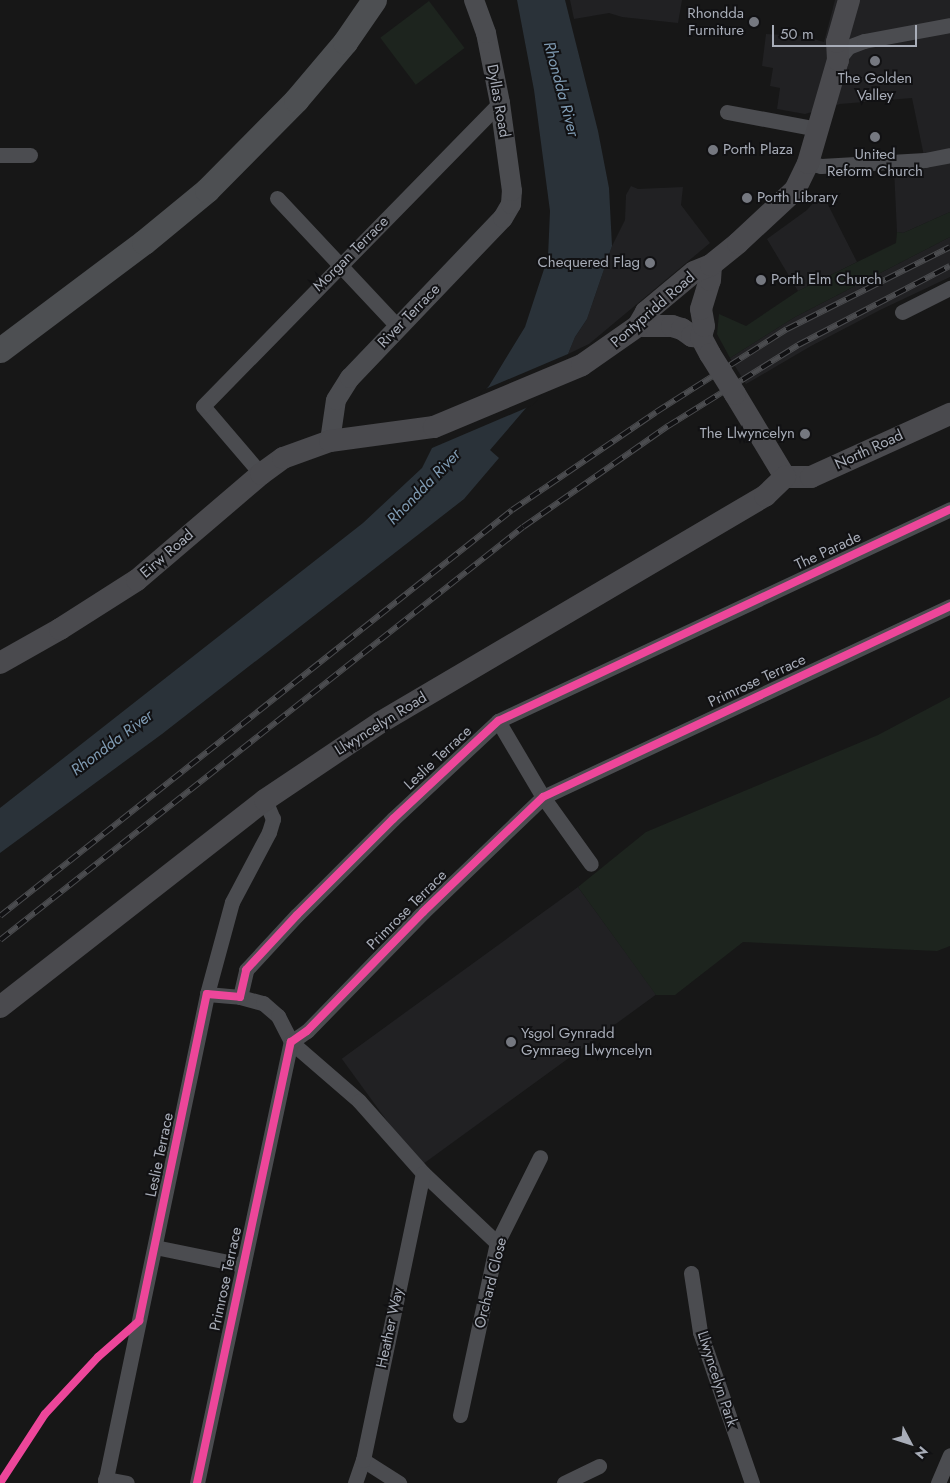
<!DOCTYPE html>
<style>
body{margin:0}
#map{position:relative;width:950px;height:1483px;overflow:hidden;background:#171717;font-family:Jost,sans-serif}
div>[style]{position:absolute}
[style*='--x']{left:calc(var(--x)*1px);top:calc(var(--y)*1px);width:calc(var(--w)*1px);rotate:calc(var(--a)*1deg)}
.built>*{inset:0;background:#212123;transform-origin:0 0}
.green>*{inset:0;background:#1d241e;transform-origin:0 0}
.water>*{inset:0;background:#2a3239}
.pier>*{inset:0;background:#171717}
.minor>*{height:15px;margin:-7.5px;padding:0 7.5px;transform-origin:7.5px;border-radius:7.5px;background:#4b4c50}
.tertiary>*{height:20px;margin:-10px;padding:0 10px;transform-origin:10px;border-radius:10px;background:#4b4c50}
.secondary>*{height:22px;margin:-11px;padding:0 11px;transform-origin:11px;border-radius:11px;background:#4a4a4e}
.primary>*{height:25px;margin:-12.5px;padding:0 12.5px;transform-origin:12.5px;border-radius:12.5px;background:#4d4f52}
.rail>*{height:5.5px;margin-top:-2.75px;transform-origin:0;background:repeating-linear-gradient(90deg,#111113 0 11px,#4b4c4f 0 22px);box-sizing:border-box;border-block:1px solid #4b4c4f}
.secondary-bridge>*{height:22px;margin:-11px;padding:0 11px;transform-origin:11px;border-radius:11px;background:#4a4a4e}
.cycleway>*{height:8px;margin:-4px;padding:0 4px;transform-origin:4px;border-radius:4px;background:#ed469a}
.dots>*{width:14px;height:14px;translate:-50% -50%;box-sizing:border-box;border:2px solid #111113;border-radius:50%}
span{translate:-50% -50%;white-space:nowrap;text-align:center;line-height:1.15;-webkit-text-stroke:4px #111113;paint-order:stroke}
.poi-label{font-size:15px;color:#a8adb8}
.right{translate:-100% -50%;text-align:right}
.left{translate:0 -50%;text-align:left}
.street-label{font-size:15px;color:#a8adb8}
.water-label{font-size:16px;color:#7f9bb3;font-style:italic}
.north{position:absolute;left:885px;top:1418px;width:50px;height:50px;-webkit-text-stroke:4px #111113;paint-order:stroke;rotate:130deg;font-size:14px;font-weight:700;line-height:20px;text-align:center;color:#a8adb8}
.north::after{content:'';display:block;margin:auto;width:18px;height:22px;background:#a8adb8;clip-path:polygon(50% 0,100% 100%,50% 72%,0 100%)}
.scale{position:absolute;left:772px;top:25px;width:145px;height:22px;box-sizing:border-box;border:2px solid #a8adb8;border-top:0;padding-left:6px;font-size:15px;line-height:18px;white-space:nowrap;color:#a8adb8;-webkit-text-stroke:4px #111113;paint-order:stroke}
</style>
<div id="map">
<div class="built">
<i style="clip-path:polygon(570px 0,682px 0,678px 23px,622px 17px,609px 13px,574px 19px)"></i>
<i style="clip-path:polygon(835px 0,950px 0,950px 212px,903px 233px,897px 232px,894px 169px,924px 156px,912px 98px,840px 104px,805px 114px,777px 109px,780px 88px,770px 86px,773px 68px,762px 66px,766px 34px,803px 36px,824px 42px)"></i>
<i style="clip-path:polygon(631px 186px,638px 189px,683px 187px,681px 205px,710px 243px,589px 344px,568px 354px,575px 337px,587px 319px,612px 246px,625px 220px,626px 195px)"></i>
<i style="clip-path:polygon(822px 193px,857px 262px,798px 291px,767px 239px,807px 210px)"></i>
<i style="clip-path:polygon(950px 237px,950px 277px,880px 310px,811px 346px,746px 384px,730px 358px,795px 317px)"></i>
<i style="left:578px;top:887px;width:133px;height:292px;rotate:54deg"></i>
</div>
<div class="green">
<i style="left:429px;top:1px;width:59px;height:61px;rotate:53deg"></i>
<i style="clip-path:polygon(950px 212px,950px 237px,795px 317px,730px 358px,717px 334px,719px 314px,746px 326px,798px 291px,896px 243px,897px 232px,903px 233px)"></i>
<i style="clip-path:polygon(950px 697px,950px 946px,937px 951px,743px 942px,675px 995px,656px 995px,578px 887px,646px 832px,878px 735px)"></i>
</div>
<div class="water">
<i style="clip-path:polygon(517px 0,565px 0,598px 131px,609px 188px,612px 246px,587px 319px,575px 337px,568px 354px,550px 380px,490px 450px,499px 458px,464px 499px,162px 734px,0 853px,0 808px,363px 523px,422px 468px,432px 448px,489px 386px,525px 327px,548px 257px,550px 211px,534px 90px)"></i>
</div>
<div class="pier">
<i style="clip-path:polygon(568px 354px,567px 360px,552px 382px,533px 405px,432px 448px,433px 444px,483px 390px)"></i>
</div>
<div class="minor">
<i style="--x:838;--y:60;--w:16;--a:-52"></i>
<i style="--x:848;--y:47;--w:17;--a:-21"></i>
<i style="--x:864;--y:41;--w:87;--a:-10.5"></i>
<i style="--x:727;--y:112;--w:93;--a:10.6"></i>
<i style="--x:0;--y:155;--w:30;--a:0"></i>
<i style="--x:808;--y:163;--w:13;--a:13"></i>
<i style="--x:821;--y:166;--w:104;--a:-3.3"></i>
<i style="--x:925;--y:160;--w:25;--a:-11"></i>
<i style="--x:277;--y:198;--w:177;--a:46.8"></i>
<i style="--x:902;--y:312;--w:54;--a:-26.6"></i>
<i style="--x:261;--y:474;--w:89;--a:-130.5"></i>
<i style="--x:203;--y:406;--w:424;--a:-45.6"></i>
<i style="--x:498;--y:721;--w:88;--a:59.4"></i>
<i style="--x:543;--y:797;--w:82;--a:54.4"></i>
<i style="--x:207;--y:994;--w:33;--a:5"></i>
<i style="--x:240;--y:997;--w:24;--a:15"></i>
<i style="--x:263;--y:1003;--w:20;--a:41"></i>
<i style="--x:278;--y:1016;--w:29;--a:63"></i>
<i style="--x:291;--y:1042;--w:90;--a:40.9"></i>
<i style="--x:359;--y:1101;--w:96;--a:48.4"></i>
<i style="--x:423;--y:1173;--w:102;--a:43.4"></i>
<i style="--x:240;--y:997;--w:28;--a:-77"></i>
<i style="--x:246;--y:970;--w:75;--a:-47.2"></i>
<i style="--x:297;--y:915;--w:136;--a:-45"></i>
<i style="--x:393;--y:819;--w:144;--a:-43"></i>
<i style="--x:498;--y:721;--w:499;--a:-25.1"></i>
<i style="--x:155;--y:1247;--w:90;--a:11.6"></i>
<i style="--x:691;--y:1273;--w:60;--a:81.3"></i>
<i style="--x:700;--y:1332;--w:160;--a:71"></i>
<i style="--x:460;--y:1415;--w:176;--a:-77.9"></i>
<i style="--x:497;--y:1243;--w:96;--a:-63.4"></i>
<i style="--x:363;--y:1460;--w:43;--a:32.6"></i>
<i style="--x:105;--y:1479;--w:22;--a:10"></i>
<i style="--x:105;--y:1483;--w:500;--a:-78.2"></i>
<i style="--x:207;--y:994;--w:95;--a:-74.8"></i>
<i style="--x:232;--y:902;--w:79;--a:-62.1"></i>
<i style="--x:269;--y:832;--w:14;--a:-73"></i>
<i style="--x:273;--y:819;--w:21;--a:-113"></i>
<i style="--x:197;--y:1483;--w:451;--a:-78"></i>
<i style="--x:291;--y:1042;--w:19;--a:-35"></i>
<i style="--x:307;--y:1031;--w:166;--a:-45.7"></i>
<i style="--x:423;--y:912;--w:166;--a:-43.8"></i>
<i style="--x:543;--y:797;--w:450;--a:-25.1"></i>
<i style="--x:355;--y:1483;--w:24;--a:-71"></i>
<i style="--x:363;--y:1460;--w:293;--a:-78.2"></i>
<i style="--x:564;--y:1483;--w:39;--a:-26"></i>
<i style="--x:938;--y:1483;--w:30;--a:-67"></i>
</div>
<div class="tertiary">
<i style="--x:330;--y:441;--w:41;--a:-81.7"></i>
<i style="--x:336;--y:400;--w:26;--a:-58"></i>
<i style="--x:350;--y:378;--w:221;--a:-46.3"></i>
<i style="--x:503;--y:218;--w:16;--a:-60"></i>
<i style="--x:511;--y:204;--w:13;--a:-86"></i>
<i style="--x:512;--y:191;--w:89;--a:-97.8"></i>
<i style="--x:500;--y:103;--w:71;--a:-101.3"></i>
<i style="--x:486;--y:33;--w:35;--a:-110"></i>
</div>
<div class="secondary">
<i style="--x:638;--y:326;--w:34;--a:0"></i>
<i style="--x:672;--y:326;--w:10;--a:17"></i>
<i style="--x:682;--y:329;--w:12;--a:35"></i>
<i style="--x:692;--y:336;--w:9;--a:6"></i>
<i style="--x:710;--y:354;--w:19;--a:-118"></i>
<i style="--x:701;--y:337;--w:11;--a:-75"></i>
<i style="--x:704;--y:326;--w:17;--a:-100"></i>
<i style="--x:701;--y:309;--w:30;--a:-73"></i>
<i style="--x:710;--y:280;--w:15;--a:-86"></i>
<i style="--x:735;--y:394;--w:97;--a:58.9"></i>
<i style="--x:785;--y:477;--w:26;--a:0"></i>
<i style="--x:811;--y:477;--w:153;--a:-24.4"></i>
<i style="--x:0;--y:663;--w:69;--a:-29.5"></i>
<i style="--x:60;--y:629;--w:91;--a:-32.5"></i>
<i style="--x:137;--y:580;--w:163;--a:-40.5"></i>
<i style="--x:261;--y:474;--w:27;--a:-36"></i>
<i style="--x:283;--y:458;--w:50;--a:-19.9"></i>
<i style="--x:330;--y:441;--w:105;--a:-7.7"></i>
<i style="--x:434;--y:427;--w:160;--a:-22.7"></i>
<i style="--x:582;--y:365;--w:68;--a:-34.9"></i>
<i style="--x:638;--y:326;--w:16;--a:-60"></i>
<i style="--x:646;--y:312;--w:62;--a:-39.8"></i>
<i style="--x:694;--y:272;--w:18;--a:-22"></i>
<i style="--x:711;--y:265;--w:35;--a:-39"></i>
<i style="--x:738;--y:243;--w:78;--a:-42.9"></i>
<i style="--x:795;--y:190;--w:30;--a:-64"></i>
<i style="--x:808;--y:163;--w:107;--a:-73.8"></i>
<i style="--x:838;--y:60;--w:18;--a:-93"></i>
<i style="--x:837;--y:42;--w:44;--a:-74.1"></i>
<i style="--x:0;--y:1007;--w:336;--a:-38"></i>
<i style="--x:265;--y:800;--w:140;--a:-33.9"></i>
<i style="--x:381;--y:722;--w:446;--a:-30.5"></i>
<i style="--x:765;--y:496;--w:28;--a:-44"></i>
</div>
<div class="primary">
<i style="--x:0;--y:350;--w:180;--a:-36.9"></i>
<i style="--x:144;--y:242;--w:82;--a:-39.5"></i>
<i style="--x:207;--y:190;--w:127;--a:-45.3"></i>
<i style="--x:296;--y:100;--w:76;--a:-49.8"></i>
<i style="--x:345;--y:42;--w:51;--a:-55.4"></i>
</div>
<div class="rail">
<i style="--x:0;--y:916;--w:653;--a:-38.41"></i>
<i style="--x:512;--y:510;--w:174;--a:-34.2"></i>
<i style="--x:656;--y:412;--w:155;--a:-32.4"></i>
<i style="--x:787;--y:329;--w:182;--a:-26.7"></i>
<i style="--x:0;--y:940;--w:666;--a:-38.3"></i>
<i style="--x:523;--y:527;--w:177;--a:-34.9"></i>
<i style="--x:668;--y:426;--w:153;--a:-31.9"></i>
<i style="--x:798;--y:345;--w:171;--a:-27.5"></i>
</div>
<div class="secondary-bridge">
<i style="--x:710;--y:354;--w:47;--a:58"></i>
</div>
<div class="cycleway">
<i style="--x:0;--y:1483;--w:82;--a:-56.9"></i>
<i style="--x:45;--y:1414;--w:78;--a:-47.1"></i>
<i style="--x:98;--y:1357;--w:55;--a:-41.3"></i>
<i style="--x:139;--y:1321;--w:334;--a:-78.3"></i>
<i style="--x:207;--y:994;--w:33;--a:5"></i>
<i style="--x:240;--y:997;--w:28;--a:-77"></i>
<i style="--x:246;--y:970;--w:75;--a:-47.2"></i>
<i style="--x:297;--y:915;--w:136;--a:-45"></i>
<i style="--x:393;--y:819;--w:144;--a:-43"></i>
<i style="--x:498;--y:721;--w:499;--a:-25.1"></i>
<i style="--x:197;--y:1483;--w:451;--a:-78"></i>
<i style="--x:291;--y:1042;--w:19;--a:-35"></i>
<i style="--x:307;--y:1031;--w:166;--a:-45.7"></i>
<i style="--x:423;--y:912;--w:166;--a:-43.8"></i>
<i style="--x:543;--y:797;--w:450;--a:-25.1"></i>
</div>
<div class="dots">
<i style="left:754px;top:22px;background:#757880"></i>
<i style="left:875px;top:61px;background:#757880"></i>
<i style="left:875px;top:137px;background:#757880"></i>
<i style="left:713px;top:150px;background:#757880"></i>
<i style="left:747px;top:198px;background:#757880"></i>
<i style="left:650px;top:263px;background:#757880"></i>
<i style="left:761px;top:280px;background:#757880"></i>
<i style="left:805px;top:434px;background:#757880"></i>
<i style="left:511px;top:1042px;background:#757880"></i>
</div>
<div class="poi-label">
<span class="right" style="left:744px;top:22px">Rhondda<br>Furniture</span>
<span style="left:875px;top:87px">The Golden<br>Valley</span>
<span class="left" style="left:723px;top:150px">Porth Plaza</span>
<span style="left:875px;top:163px">United<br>Reform Church</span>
<span class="left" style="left:757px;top:198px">Porth Library</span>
<span class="right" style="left:640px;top:263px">Chequered Flag</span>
<span class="left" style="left:771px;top:280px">Porth Elm Church</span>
<span class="right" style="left:795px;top:434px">The Llwyncelyn</span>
<span class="left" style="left:521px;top:1042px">Ysgol Gynradd<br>Gymraeg Llwyncelyn</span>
</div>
<div class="street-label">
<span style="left:498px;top:101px;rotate:80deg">Dyllas Road</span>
<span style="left:351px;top:254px;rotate:-45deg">Morgan Terrace</span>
<span style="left:653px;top:310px;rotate:-41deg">Pontypridd Road</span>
<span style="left:409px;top:316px;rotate:-46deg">River Terrace</span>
<span style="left:869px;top:450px;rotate:-25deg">North Road</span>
<span style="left:828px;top:551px;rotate:-25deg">The Parade</span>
<span style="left:167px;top:554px;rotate:-41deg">Eirw Road</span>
<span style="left:757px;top:681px;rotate:-25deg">Primrose Terrace</span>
<span style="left:381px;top:724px;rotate:-32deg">Llwyncelyn Road</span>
<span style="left:438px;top:758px;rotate:-43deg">Leslie Terrace</span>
<span style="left:407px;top:910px;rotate:-45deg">Primrose Terrace</span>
<span style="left:160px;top:1155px;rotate:-78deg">Leslie Terrace</span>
<span style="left:226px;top:1279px;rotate:-78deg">Primrose Terrace</span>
<span style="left:491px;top:1283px;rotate:-76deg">Orchard Close</span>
<span style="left:390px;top:1328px;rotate:-78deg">Heather Way</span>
<span style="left:717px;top:1379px;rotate:72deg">Llwyncelyn Park</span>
</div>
<div class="water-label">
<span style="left:561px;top:89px;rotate:75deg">Rhondda River</span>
<span style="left:424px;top:487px;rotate:-46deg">Rhondda River</span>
<span style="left:112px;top:743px;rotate:-37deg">Rhondda River</span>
</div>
<div class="north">N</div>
<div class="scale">50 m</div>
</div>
